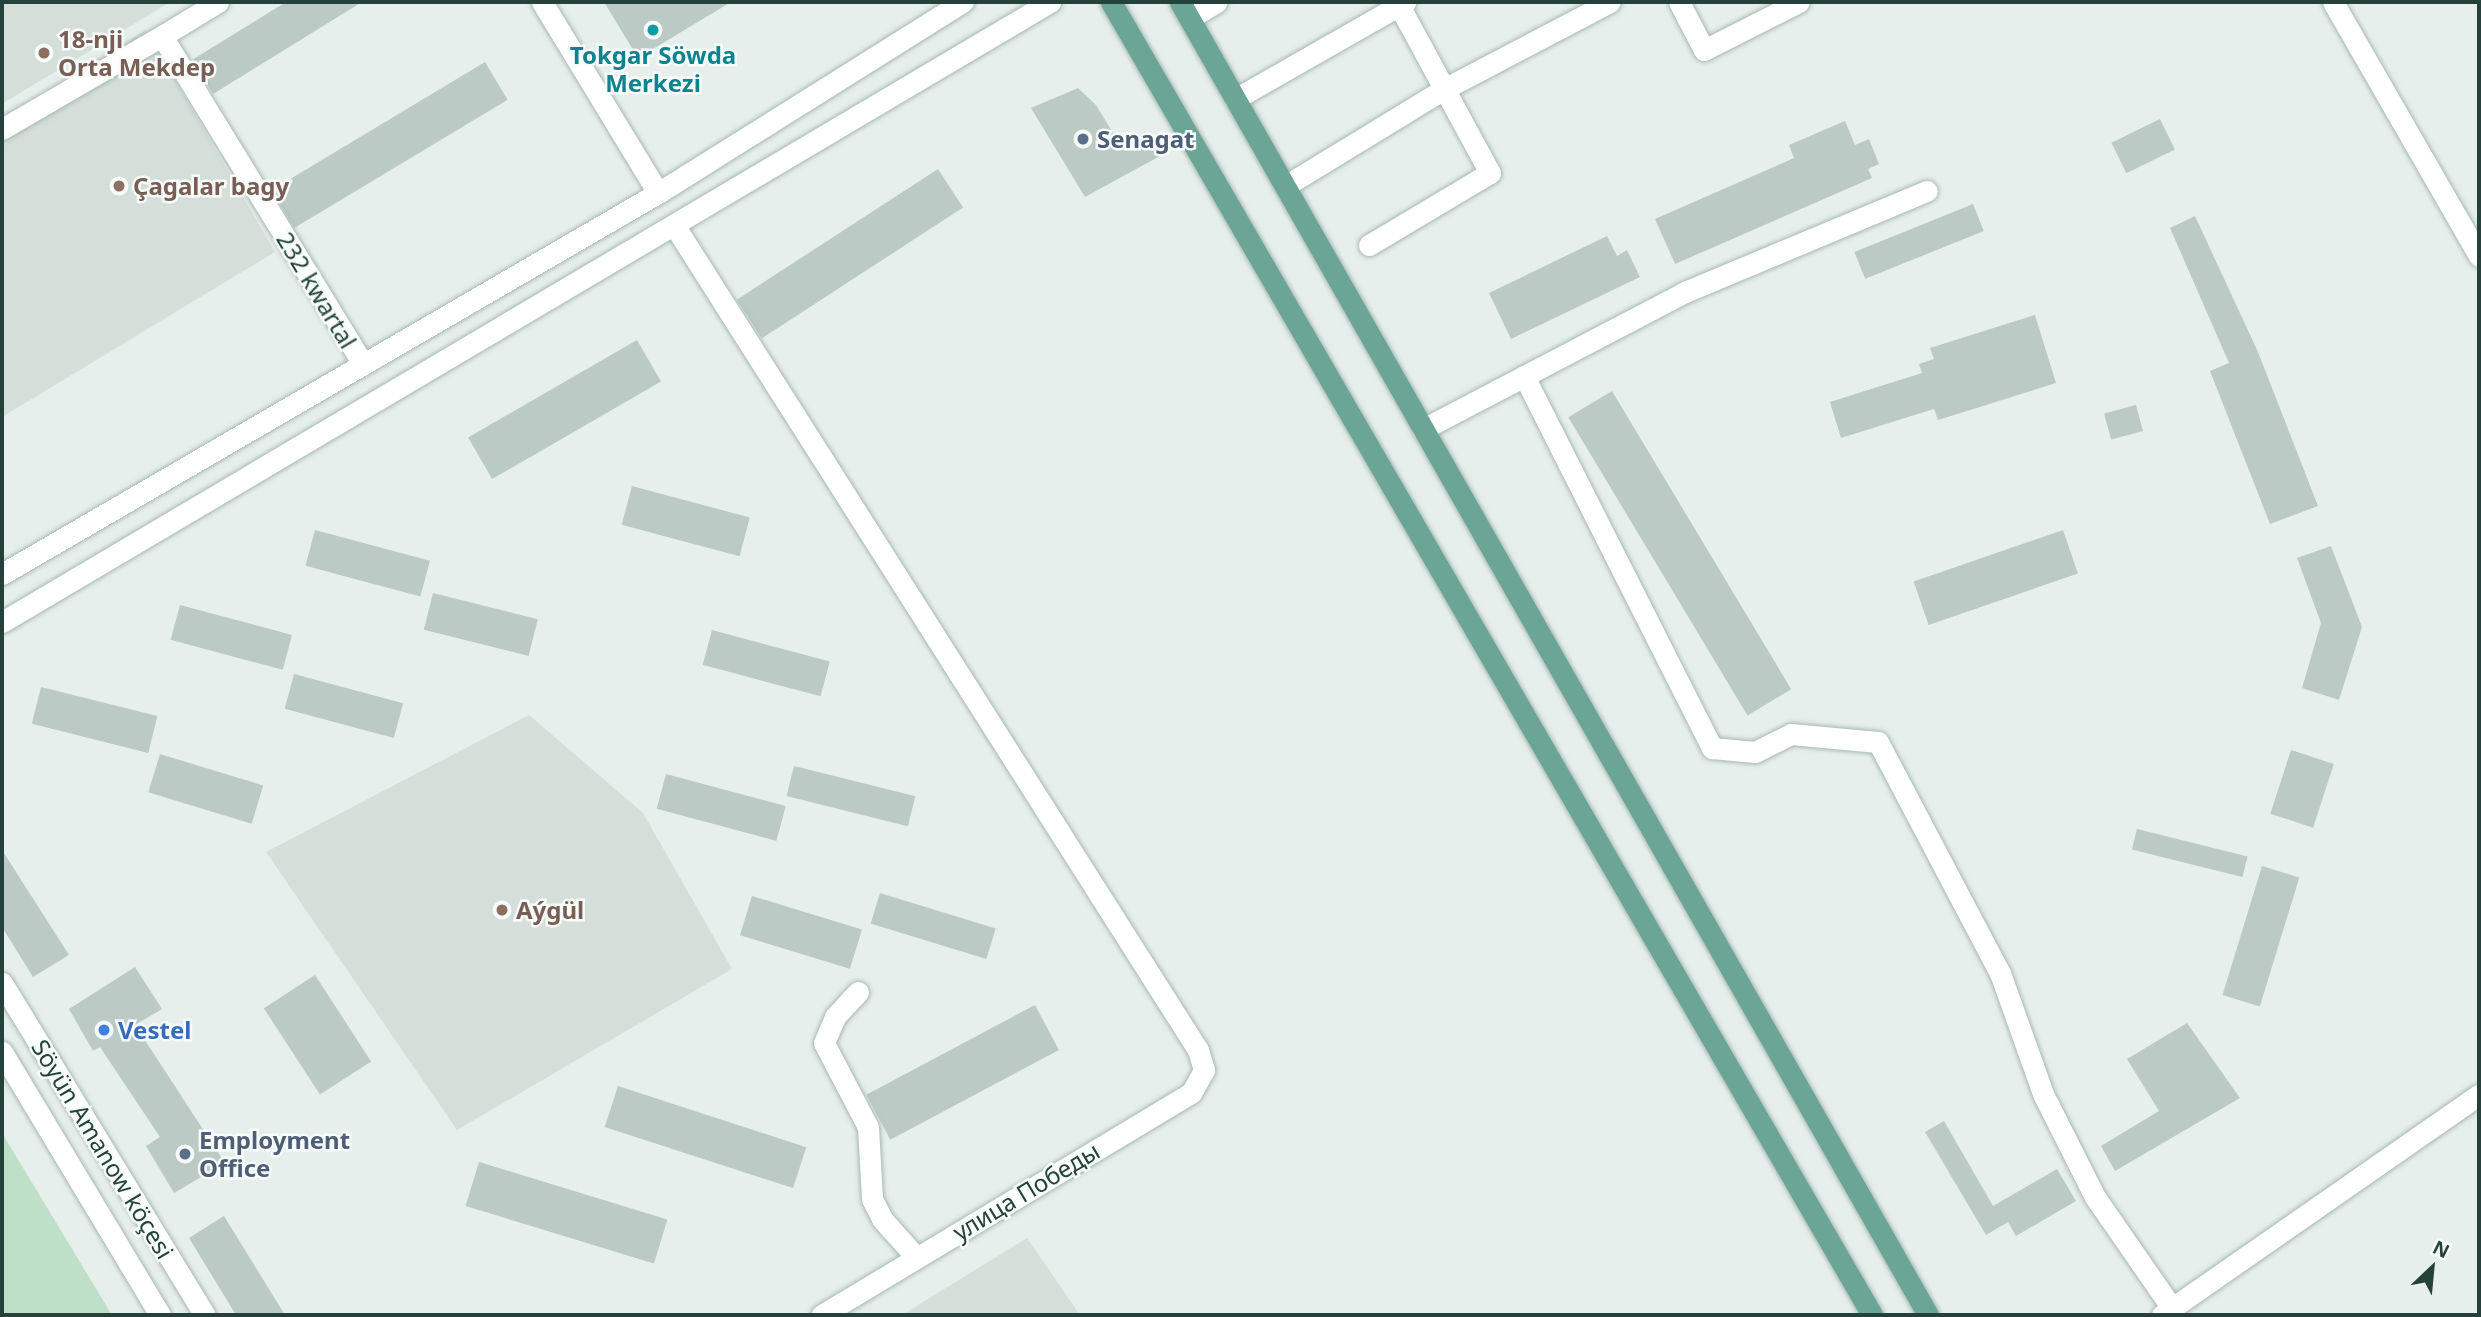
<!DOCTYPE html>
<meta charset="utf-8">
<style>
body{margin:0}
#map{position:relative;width:2481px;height:1317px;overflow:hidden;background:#e6efeb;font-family:"Noto Sans",sans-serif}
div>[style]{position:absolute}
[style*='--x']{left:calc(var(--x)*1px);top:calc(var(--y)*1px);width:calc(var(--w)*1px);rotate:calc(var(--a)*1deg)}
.built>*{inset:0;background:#d4dfda}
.green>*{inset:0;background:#bfe0c8}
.building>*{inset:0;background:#bbcac4;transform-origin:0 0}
.roads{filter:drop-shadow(0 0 2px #a8b8b2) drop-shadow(0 0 2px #a8b8b2)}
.minor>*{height:21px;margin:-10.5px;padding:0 10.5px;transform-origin:10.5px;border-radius:10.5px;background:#fff}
.major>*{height:21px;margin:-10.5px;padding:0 10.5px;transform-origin:10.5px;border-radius:10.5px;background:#6aa596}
.dots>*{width:19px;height:19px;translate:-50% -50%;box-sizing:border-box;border:4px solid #f7fbf9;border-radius:50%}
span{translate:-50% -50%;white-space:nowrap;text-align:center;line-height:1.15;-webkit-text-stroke:5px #f7fbf9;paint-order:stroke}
.education-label{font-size:24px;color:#785e54;font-weight:700}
.left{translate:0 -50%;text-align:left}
.culture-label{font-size:24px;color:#0d838f;font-weight:700}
.service-label{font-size:24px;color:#4e5e75;font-weight:700}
.street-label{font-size:24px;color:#24423a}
.shop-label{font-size:24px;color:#366cbe;font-weight:700}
.frame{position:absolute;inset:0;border:4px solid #24423a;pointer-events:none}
.north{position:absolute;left:2397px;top:1233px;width:70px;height:70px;-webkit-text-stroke:5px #f7fbf9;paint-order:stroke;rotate:26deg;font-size:19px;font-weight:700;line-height:28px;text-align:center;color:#24423a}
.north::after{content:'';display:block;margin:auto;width:24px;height:32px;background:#24423a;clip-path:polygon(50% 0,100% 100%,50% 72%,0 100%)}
</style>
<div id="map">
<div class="built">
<i style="clip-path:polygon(2px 2px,170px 2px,2px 104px)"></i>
<i style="clip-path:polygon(146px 30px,275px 252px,2px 417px,2px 121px)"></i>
<i style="clip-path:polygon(529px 715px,643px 813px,732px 969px,457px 1130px,266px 852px)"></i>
<i style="clip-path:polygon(1027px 1238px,1080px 1315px,902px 1315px)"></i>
</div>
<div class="green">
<i style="clip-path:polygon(2px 1133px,112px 1315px,2px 1315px)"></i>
</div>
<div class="building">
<i style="clip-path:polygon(286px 2px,362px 2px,213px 94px,192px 60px)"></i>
<i style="clip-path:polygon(604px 2px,731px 2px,638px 58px)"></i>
<i style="left:485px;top:62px;width:44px;height:249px;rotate:59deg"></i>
<i style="clip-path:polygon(1078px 88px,1096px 105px,1121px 146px,1145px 132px,1160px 156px,1085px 197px,1031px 108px)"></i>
<i style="left:2160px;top:119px;width:34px;height:54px;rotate:64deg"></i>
<i style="clip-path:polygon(1845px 121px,1855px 145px,1869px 139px,1879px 164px,1868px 169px,1872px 178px,1675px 264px,1655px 219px,1794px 158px,1789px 145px)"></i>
<i style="left:938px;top:169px;width:46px;height:240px;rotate:57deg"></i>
<i style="left:1973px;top:204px;width:29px;height:128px;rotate:68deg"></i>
<i style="clip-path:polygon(2195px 216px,2258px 352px,2318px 506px,2270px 524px,2210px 371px,2229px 363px,2170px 228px)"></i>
<i style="clip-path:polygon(1607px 236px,1617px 256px,1627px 250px,1640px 277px,1511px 339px,1489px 293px)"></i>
<i style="clip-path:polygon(2035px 315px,2056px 383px,1938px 420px,1934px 409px,1841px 438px,1830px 402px,1922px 373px,1919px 364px,1934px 359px,1930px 348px)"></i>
<i style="left:637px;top:340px;width:48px;height:195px;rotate:60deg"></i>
<i style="left:1612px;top:391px;width:348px;height:51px;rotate:59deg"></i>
<i style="left:2136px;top:405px;width:27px;height:33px;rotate:75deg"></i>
<i style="left:632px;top:486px;width:122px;height:40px;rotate:15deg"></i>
<i style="left:315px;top:530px;width:119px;height:37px;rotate:15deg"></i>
<i style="left:2063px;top:530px;width:46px;height:158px;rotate:71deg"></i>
<i style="clip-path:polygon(2331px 546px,2362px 627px,2339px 700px,2302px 688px,2321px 623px,2297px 558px)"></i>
<i style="left:433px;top:593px;width:108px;height:38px;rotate:14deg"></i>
<i style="left:180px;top:605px;width:116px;height:36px;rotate:15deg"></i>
<i style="left:712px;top:630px;width:122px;height:36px;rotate:15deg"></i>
<i style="left:294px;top:674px;width:113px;height:36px;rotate:15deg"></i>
<i style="left:41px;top:687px;width:120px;height:38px;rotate:14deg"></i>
<i style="left:2291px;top:750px;width:45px;height:67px;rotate:18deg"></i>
<i style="left:160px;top:754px;width:108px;height:40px;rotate:17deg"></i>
<i style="left:794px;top:766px;width:125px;height:31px;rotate:14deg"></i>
<i style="left:666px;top:774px;width:124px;height:36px;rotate:15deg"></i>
<i style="left:2137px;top:829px;width:114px;height:21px;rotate:14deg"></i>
<i style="clip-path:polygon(2px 850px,69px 955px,33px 977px,2px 927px)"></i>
<i style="left:2262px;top:866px;width:39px;height:135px;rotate:17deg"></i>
<i style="left:880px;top:893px;width:121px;height:32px;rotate:17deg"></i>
<i style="left:752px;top:896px;width:115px;height:41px;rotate:17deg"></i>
<i style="clip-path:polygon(135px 967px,162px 1009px,135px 1025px,225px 1163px,174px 1193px,146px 1146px,160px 1137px,100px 1047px,93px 1051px,69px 1009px)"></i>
<i style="left:315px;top:975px;width:103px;height:61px;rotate:57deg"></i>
<i style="left:1035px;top:1005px;width:51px;height:191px;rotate:62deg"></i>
<i style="clip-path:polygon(2187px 1023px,2240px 1098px,2115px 1171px,2101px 1146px,2159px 1111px,2127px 1059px)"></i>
<i style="left:618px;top:1086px;width:198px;height:43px;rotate:18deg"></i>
<i style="clip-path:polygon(1944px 1121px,1993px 1206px,2057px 1169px,2076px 1201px,2016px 1236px,2008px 1222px,1986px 1235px,1925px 1132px)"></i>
<i style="left:479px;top:1162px;width:197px;height:46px;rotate:17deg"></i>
<i style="clip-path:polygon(224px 1216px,285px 1315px,236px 1315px,189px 1238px)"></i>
</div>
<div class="roads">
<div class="minor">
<i style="--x:218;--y:2;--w:66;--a:148.7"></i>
<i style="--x:162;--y:36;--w:385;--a:58.5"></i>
<i style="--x:542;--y:2;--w:223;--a:58.7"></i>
<i style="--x:1679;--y:2;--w:54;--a:62.5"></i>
<i style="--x:1704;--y:50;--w:106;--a:-26.8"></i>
<i style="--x:2333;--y:2;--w:293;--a:60.1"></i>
<i style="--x:1190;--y:18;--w:31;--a:-31"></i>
<i style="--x:1235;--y:99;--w:196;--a:-29.7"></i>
<i style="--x:2;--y:129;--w:185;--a:-30.2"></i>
<i style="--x:1285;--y:186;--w:186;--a:-31.4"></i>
<i style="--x:1444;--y:89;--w:187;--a:-27.7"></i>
<i style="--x:674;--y:225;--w:977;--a:57.58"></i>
<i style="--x:1198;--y:1050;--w:21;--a:73"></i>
<i style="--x:1204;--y:1070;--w:26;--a:119"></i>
<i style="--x:1191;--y:1093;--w:431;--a:149"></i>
<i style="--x:1369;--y:245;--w:141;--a:-30.8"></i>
<i style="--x:1490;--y:173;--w:195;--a:-118.5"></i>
<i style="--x:1524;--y:376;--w:417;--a:63.2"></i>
<i style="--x:1712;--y:748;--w:43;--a:5.3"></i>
<i style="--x:1755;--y:752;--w:40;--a:-26.6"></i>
<i style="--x:1791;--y:734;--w:87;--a:5.3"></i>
<i style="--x:1878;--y:742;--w:261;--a:62.2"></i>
<i style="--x:2000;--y:973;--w:128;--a:70.4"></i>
<i style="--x:2043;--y:1094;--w:115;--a:63.2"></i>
<i style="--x:2095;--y:1197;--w:135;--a:55.3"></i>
<i style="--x:1423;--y:429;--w:296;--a:-27.6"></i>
<i style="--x:1685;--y:292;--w:262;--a:-22.7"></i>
<i style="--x:2;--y:574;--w:759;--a:-30.15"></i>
<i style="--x:658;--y:193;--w:360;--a:-32.1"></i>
<i style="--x:2;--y:622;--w:1218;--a:-30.61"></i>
<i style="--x:2;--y:983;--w:389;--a:58.6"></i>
<i style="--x:858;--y:992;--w:34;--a:133"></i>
<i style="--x:835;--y:1017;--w:28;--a:113"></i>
<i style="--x:824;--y:1043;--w:95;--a:62.4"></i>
<i style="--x:868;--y:1127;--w:72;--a:86.8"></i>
<i style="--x:872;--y:1199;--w:22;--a:63"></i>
<i style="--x:882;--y:1219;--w:51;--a:48.2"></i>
<i style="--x:2;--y:1052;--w:307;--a:59"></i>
<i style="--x:2162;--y:1315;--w:386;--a:-34.8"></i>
</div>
<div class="major">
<i style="--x:1111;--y:2;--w:1518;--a:59.9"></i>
<i style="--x:1180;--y:2;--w:1511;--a:60.33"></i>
</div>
</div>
<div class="dots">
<i style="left:653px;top:30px;background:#0f9aa8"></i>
<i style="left:44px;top:53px;background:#8d6e63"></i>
<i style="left:1083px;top:139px;background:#5c6f8a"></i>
<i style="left:119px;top:186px;background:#8d6e63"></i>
<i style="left:502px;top:910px;background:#8d6e63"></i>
<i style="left:104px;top:1030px;background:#3f7fe0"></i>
<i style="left:185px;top:1154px;background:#5c6f8a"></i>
</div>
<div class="education-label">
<span class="left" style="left:58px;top:53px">18-nji<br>Orta Mekdep</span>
<span class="left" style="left:133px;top:186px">Çagalar bagy</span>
<span class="left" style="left:516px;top:910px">Aýgül</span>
</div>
<div class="culture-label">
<span style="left:653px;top:69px">Tokgar Söwda<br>Merkezi</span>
</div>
<div class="service-label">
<span class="left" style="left:1097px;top:139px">Senagat</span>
<span class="left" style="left:199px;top:1154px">Employment<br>Office</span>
</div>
<div class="street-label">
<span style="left:317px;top:290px;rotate:59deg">232 kwartal</span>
<span style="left:103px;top:1149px;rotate:59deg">Söyün Amanow köçesi</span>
<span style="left:1026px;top:1191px;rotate:-31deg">улица Победы</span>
</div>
<div class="shop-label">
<span class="left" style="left:118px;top:1030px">Vestel</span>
</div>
<div class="frame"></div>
<div class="north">N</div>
</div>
